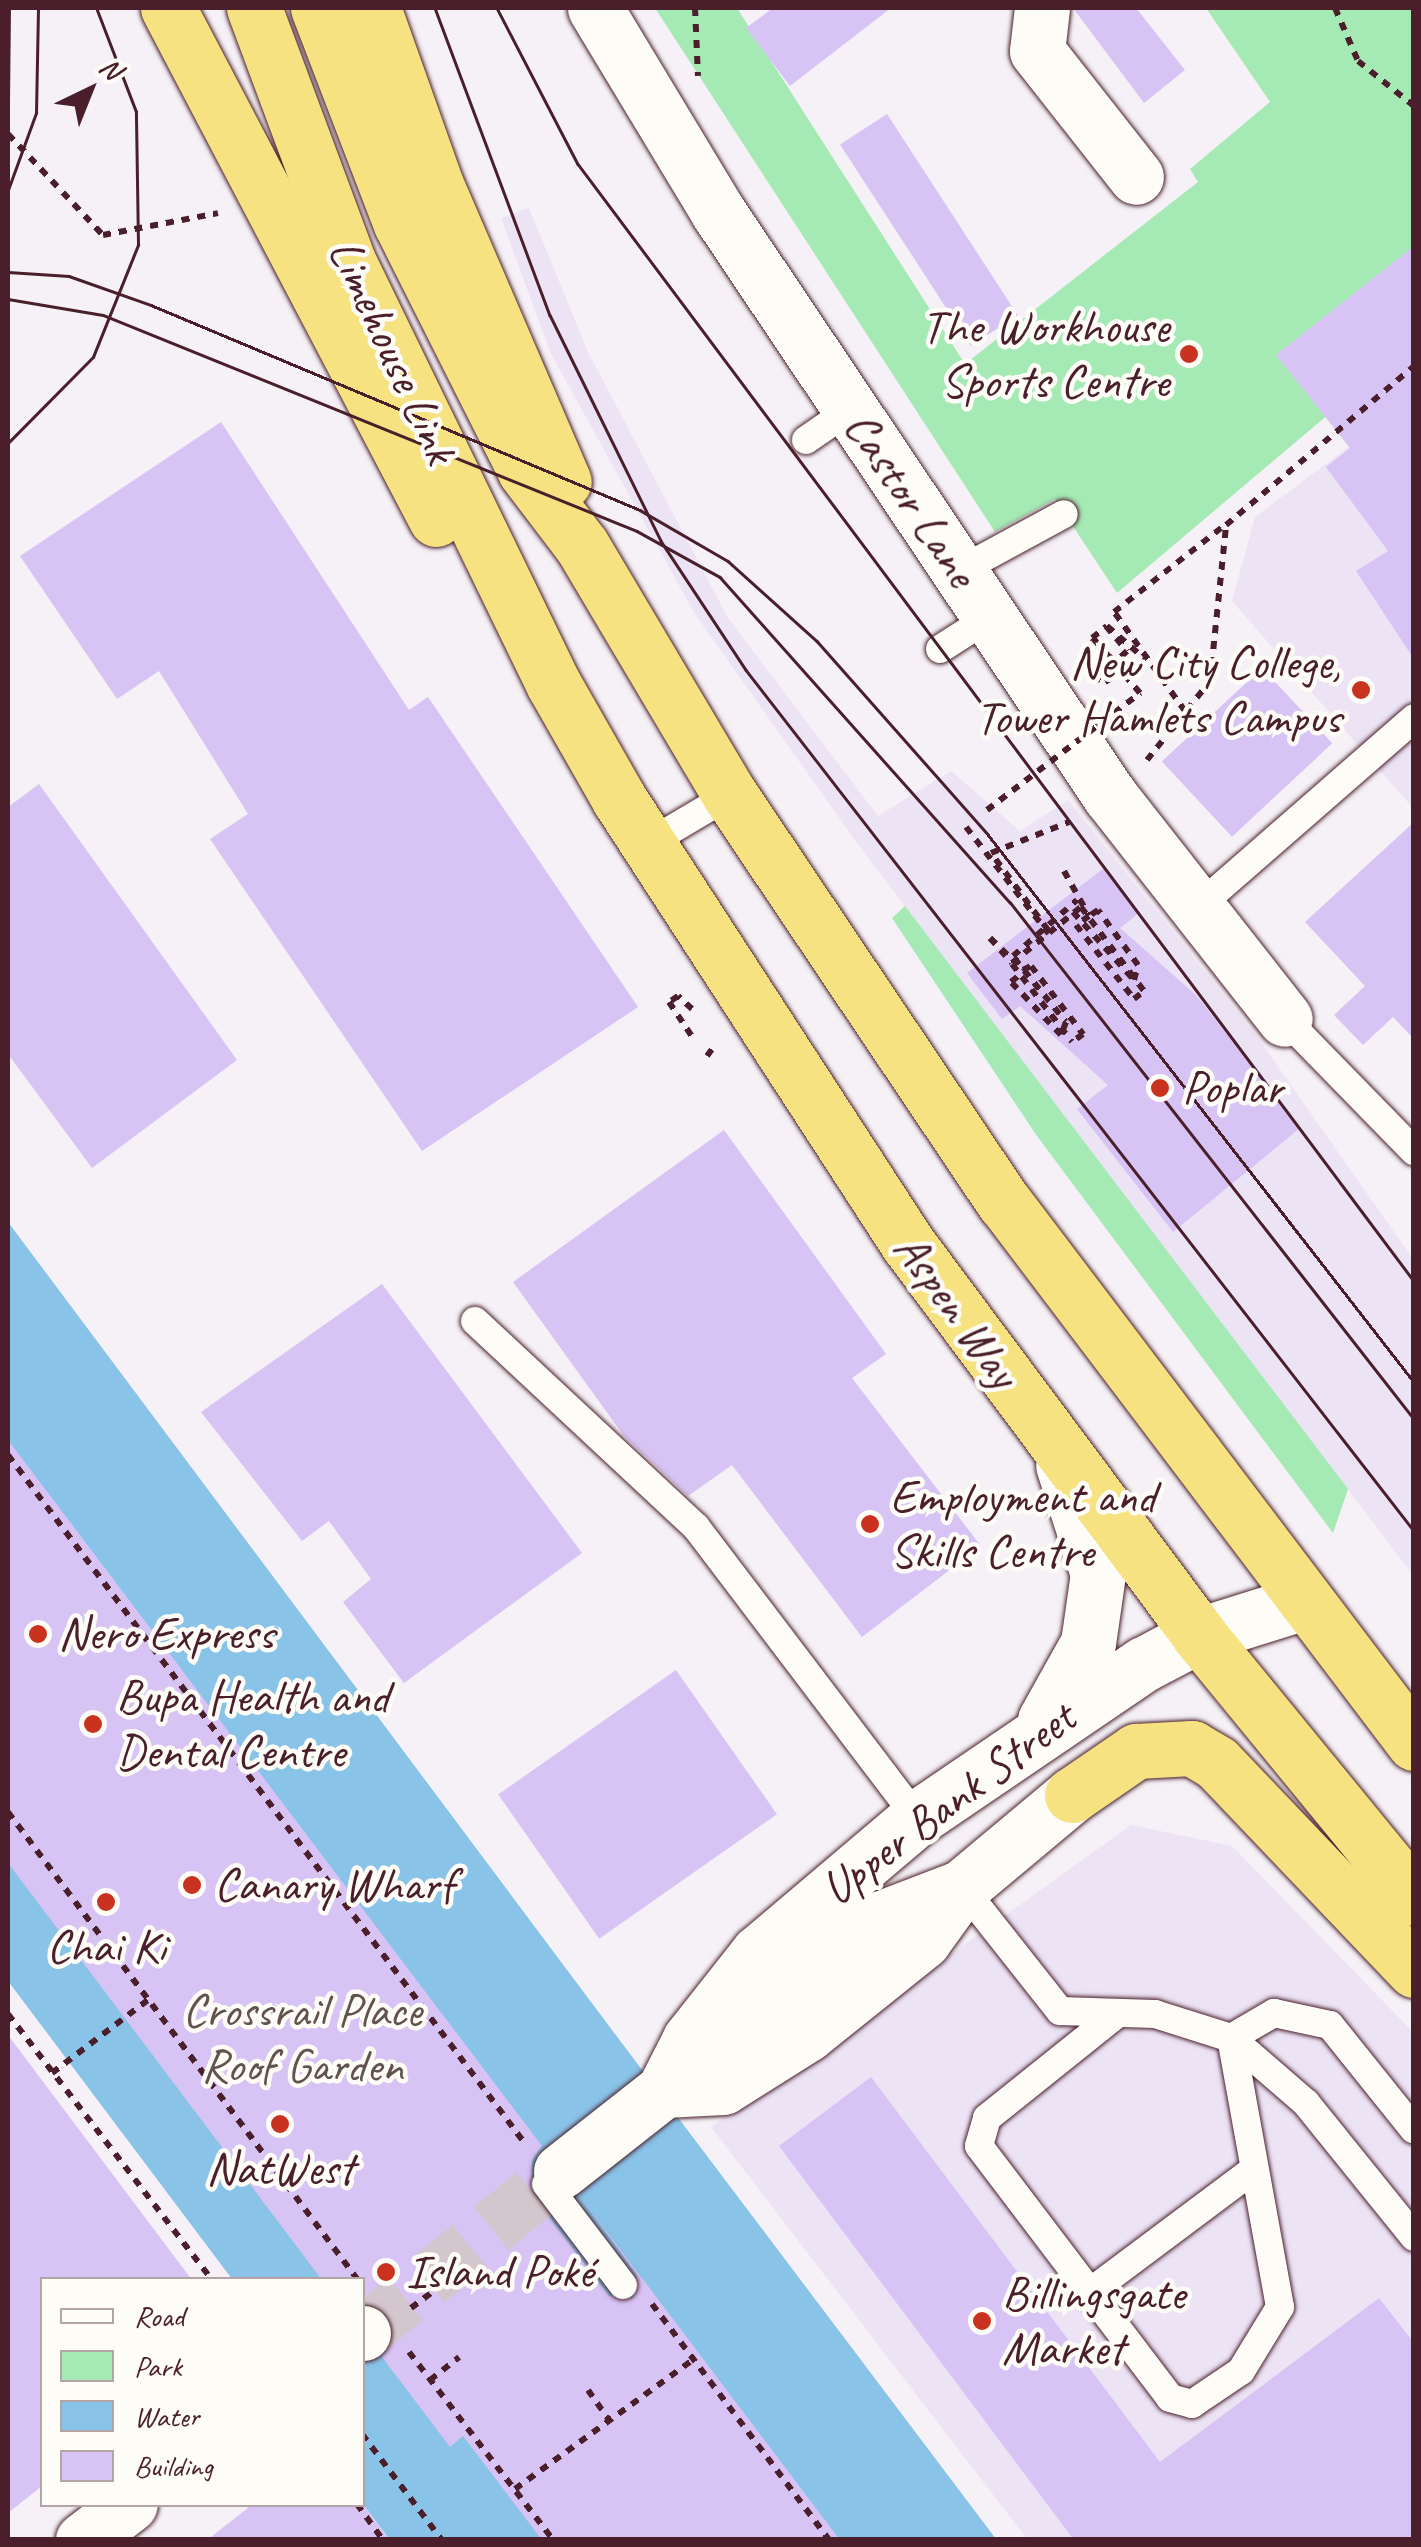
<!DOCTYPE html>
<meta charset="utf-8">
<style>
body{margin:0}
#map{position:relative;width:1421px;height:2547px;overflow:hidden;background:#f5f1f6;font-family:Caveat,sans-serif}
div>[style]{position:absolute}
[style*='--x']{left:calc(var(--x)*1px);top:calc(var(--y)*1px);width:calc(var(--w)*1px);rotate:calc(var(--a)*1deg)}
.built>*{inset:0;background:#ece3f5}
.green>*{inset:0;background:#a5e9b4}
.water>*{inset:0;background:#89c3e8}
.building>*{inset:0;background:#d7c3f4;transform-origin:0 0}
.street-tunnel>*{height:55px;margin-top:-27.5px;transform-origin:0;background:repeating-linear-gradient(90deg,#d3c7cd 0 55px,transparent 0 83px)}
.path>*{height:6px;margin-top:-3px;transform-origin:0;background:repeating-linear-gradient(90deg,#4a1f2b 0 8px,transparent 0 16px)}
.roads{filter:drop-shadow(0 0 2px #4a1f2b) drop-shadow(0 0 2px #4a1f2b)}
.lane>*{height:28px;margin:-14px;padding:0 14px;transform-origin:14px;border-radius:14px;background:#fdfcf7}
.street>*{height:55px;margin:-27.5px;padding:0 27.5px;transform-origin:27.5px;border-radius:27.5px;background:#fdfcf7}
.highway>*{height:55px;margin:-27.5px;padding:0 27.5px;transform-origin:27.5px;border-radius:27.5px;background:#f6e281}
.tram>*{height:2.5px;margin:-1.25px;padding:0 1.25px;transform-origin:1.25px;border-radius:1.25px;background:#4a1f2b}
.path-bridge>*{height:6px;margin-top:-3px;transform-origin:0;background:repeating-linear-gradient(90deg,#4a1f2b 0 8px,transparent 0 16px)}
.dots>*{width:28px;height:28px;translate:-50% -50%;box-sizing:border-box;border:5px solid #fdfcf7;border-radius:50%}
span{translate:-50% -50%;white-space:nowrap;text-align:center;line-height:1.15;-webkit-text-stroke:9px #fdfcf7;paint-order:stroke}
.poi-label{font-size:48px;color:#4a1f2b}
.right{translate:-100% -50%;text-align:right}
.left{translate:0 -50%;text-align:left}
.street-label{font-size:48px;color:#4a1f2b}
.park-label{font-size:48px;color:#61524d}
.frame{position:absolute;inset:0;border:10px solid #4a1f2b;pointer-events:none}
.legend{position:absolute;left:40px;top:2277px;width:325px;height:230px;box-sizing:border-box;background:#fdfcf7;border:2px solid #b5a4a5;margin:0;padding:12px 18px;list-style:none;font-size:30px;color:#4a1f2b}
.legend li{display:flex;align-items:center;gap:20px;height:50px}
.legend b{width:50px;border:2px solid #b5a4a5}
.north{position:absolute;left:40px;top:40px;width:100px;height:100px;-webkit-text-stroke:8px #fdfcf7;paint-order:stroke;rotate:43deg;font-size:28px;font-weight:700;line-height:40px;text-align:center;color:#4a1f2b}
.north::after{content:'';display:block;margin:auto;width:35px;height:45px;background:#4a1f2b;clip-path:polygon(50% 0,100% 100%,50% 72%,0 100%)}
</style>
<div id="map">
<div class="built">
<i style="clip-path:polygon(529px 208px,588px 352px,728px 618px,878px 816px,951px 771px,1020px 831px,1068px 800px,1260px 1041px,1413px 1259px,1413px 1575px,857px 843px,695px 614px,551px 354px,501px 218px)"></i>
<i style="clip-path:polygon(1413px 399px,1413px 808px,1232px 601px,1255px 517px)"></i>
<i style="clip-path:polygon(1131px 1825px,1232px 1846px,1413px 2032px,1413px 2539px,1027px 2539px,711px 2127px)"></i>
</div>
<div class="green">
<i style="clip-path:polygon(655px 8px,737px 8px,965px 364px,1198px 182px,1190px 169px,1270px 102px,1206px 8px,1413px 8px,1413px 343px,1117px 593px,1055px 499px,995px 532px)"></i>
<i style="clip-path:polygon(905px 906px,1348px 1489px,1333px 1533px,1037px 1136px,892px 918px)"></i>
</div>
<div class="water">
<i style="clip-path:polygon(8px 1222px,609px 2026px,996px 2539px,389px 2539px,363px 2504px,362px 2280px,232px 2279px,8px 1981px)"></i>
</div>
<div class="building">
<i style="clip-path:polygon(773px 8px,891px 8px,790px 86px,746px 28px)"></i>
<i style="clip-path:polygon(1073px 8px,1136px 8px,1185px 70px,1144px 103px)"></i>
<i style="left:887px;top:114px;width:240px;height:56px;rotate:57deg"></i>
<i style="clip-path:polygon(1414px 246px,1414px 659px,1356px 571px,1388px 551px,1326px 467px,1350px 448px,1276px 355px)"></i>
<i style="clip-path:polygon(221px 422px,409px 710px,428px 697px,638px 1007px,422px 1151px,210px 839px,248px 814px,159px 671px,117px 699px,20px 556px)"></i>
<i style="left:1262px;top:668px;width:103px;height:137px;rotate:47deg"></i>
<i style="clip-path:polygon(39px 784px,237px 1060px,92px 1168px,8px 1054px,8px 807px)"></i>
<i style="clip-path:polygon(1414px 822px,1414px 1039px,1393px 1017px,1363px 1045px,1334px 1015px,1365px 986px,1305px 922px)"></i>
<i style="clip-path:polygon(1104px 868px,1139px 913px,1120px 928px,1197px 996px,1300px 1128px,1173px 1232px,1077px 1109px,1108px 1085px,1020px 1006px,1002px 1019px,967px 973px)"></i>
<i style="clip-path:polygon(724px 1130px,886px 1354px,852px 1378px,981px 1546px,862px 1637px,732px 1465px,688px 1496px,624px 1436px,513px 1282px)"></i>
<i style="clip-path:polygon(382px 1284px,582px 1553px,404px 1683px,343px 1602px,371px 1579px,329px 1521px,302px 1541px,201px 1412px)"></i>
<i style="clip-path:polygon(8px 1440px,542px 2146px,532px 2160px,532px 2195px,609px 2296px,633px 2299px,637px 2275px,580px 2196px,840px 2540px,542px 2540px,463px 2436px,450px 2447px,382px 2357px,394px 2332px,379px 2307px,362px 2302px,362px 2280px,322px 2280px,8px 1863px)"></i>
<i style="left:676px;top:1670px;width:176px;height:217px;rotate:55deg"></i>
<i style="clip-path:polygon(8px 2035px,192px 2280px,42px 2280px,42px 2486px,8px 2513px)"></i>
<i style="clip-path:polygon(871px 2077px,1160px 2462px,1379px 2298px,1414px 2343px,1414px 2540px,1074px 2540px,779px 2146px)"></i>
<i style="clip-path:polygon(253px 2504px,363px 2504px,389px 2540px,207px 2540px)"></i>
</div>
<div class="street-tunnel">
<i style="--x:363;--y:2333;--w:256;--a:-39.3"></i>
</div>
<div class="path">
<i style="--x:695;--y:8;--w:68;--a:87.5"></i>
<i style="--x:1335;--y:8;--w:58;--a:66.5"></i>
<i style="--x:1358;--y:61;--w:72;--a:38.8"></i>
<i style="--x:8;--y:134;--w:139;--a:46.8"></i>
<i style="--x:103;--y:235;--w:117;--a:-10.8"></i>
<i style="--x:1127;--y:651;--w:16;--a:137"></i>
<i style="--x:1115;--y:662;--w:33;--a:-134"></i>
<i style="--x:1092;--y:638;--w:19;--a:-39"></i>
<i style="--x:1107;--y:626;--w:50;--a:41"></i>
<i style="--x:1093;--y:677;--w:13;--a:23"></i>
<i style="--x:1105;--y:682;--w:45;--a:-29.4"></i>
<i style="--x:1185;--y:711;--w:122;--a:-125.6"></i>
<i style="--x:1114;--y:612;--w:141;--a:-38.1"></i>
<i style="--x:1147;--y:760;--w:101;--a:-51.4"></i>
<i style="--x:1210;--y:681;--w:157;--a:-84.1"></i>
<i style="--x:1226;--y:525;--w:246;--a:-40.2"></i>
<i style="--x:1064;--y:871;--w:51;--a:60.9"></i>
<i style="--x:1089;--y:916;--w:16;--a:145"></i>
<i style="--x:1076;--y:925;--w:94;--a:51.9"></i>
<i style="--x:1134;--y:999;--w:13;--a:-39"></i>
<i style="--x:1073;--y:912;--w:91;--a:48.1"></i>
<i style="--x:1134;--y:980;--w:16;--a:-75"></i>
<i style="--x:1138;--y:965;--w:68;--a:-126"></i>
<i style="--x:1098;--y:910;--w:11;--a:146"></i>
<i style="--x:1048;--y:930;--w:96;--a:-126.5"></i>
<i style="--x:991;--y:853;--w:84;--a:-21.7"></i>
<i style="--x:990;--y:938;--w:33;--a:44"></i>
<i style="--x:1013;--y:956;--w:85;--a:-41.2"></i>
<i style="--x:1014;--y:958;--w:82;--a:50.9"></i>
<i style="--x:1066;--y:1022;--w:14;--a:111"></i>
<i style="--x:1061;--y:1035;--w:73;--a:-133.3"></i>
<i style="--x:1011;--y:982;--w:17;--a:-40"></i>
<i style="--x:1023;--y:970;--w:9;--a:-27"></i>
<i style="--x:1031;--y:966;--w:86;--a:52.6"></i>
<i style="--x:1083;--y:1034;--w:14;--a:144"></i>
<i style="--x:692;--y:1009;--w:19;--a:-137"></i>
<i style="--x:678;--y:996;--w:11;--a:146"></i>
<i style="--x:669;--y:1002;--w:43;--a:56.3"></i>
<i style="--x:707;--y:1056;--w:14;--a:-54"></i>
<i style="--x:8;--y:1455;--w:858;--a:53.1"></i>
<i style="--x:8;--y:1812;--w:584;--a:53.21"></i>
<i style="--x:8;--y:2014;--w:335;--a:52.5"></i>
<i style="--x:52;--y:2073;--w:122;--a:-37.3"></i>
<i style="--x:652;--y:2304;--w:295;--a:53.1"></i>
<i style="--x:411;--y:2308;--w:65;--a:-36.9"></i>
<i style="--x:409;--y:2352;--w:237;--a:52.5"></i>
<i style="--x:430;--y:2380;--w:37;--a:-38"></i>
<i style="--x:588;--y:2390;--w:38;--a:55"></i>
<i style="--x:362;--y:2434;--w:133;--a:53"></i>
<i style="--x:515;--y:2489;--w:221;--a:-36"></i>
<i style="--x:357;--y:2504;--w:44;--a:54.2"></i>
</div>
<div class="roads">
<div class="lane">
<i style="--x:806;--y:440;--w:55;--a:-34.6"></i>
<i style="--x:959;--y:571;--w:119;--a:-28.5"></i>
<i style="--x:940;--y:649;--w:59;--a:-32.6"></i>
<i style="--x:647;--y:844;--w:96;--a:-30.6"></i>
<i style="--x:1192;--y:912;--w:295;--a:-41.1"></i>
<i style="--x:1285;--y:1019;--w:185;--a:45.7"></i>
<i style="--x:475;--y:1321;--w:302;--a:43"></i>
<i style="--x:696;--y:1527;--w:365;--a:52.8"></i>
<i style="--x:962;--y:1887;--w:158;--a:51.7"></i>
<i style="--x:1060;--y:2011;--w:95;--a:1.8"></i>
<i style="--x:1155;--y:2014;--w:80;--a:17.5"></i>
<i style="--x:1231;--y:2038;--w:99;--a:40.9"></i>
<i style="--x:1306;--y:2103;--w:172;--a:51.1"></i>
<i style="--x:1118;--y:2013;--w:168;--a:141.3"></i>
<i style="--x:987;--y:2118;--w:29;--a:106"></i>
<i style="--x:979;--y:2146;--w:316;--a:52.8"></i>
<i style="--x:1170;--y:2398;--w:23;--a:15"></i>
<i style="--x:1192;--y:2404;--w:59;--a:-34"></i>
<i style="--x:1241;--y:2371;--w:75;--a:-58.6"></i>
<i style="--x:1280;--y:2307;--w:273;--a:-100.3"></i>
<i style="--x:1231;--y:2038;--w:50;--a:-30.2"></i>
<i style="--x:1274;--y:2013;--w:57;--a:12.1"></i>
<i style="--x:1330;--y:2025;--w:134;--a:51.3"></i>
<i style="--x:546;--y:2184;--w:127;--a:52.7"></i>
<i style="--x:1090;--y:2292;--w:204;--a:-36.8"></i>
</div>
<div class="street">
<i style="--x:595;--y:8;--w:238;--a:58.9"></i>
<i style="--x:718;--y:212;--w:703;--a:56.13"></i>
<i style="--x:1110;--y:796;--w:283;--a:51.9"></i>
<i style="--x:1042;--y:8;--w:43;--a:96.6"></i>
<i style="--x:1037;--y:51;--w:160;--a:51.8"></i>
<i style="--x:1045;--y:1720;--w:88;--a:-60.8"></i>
<i style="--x:1088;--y:1643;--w:70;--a:-81.8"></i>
<i style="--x:1098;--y:1574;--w:114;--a:-107.8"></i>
<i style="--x:726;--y:2058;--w:199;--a:-43.2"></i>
<i style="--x:871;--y:1922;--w:97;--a:-21"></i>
<i style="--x:664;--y:2090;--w:59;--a:-2.9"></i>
<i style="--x:723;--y:2087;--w:99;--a:-32.2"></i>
<i style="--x:807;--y:2034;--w:149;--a:-38.7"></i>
<i style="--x:923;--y:1941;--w:67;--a:-54.2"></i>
<i style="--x:962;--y:1887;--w:143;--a:-39.9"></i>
<i style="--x:561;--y:2171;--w:131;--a:-38.2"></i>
<i style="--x:664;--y:2090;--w:57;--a:-63"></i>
<i style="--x:690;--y:2039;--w:110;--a:-51.7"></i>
<i style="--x:758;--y:1953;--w:209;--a:-40.3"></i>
<i style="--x:917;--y:1818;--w:274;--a:-34.2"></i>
<i style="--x:1144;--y:1664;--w:62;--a:-27.8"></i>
<i style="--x:1199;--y:1635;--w:107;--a:-17.4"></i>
<i style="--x:362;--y:2333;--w:1;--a:0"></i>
<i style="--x:83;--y:2540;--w:59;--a:-37.5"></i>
</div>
<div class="highway">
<i style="--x:168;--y:8;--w:577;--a:62.32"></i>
<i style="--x:254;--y:8;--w:270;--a:69.6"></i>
<i style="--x:348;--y:261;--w:471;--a:64.1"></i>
<i style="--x:554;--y:685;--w:131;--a:60.3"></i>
<i style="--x:619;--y:799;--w:531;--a:57"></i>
<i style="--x:908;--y:1244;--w:487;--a:53.3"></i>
<i style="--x:1199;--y:1635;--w:340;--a:50.7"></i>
<i style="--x:318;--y:8;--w:231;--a:69"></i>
<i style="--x:401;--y:224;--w:276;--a:63.3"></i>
<i style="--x:525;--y:471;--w:94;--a:52.8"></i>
<i style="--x:582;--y:546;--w:290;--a:59.3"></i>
<i style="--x:730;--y:795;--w:491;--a:56.1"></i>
<i style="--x:1004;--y:1202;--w:679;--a:52.84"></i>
<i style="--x:373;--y:8;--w:188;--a:70.4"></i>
<i style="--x:436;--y:185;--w:323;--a:66.7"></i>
<i style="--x:1072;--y:1795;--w:78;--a:-34.5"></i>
<i style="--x:1136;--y:1751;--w:56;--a:-3.1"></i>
<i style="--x:1192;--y:1748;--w:29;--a:31"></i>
<i style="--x:1217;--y:1763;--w:286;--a:46.4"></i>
</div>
</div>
<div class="tram">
<i style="--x:435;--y:8;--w:328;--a:69.5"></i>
<i style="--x:550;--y:315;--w:252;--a:63.8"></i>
<i style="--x:661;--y:541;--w:154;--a:56.6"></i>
<i style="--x:746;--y:670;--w:1090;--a:52.19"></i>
<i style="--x:497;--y:8;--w:176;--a:62.6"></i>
<i style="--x:578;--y:164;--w:1395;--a:53.19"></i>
<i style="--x:8;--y:101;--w:93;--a:-89.4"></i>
<i style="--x:8;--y:190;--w:82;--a:-70"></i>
<i style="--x:36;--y:113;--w:105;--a:-88.9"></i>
<i style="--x:8;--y:272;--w:61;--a:3.8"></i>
<i style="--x:69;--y:276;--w:87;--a:19.5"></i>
<i style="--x:151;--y:305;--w:530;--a:22.74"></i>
<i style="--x:640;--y:510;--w:102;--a:30.1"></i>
<i style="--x:728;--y:561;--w:120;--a:42"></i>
<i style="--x:817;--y:641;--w:255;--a:48.5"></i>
<i style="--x:986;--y:832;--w:697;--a:52.11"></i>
<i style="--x:8;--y:299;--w:96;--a:9.6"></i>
<i style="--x:103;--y:315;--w:576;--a:22.02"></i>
<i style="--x:637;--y:531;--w:95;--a:29"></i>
<i style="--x:720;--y:577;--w:436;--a:48.3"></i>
<i style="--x:1010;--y:902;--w:656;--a:51.99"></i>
<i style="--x:8;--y:443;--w:121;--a:-45.3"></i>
<i style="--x:93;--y:357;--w:121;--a:-68.1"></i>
<i style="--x:138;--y:245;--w:133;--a:-90.9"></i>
<i style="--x:136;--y:112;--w:111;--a:-111"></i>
</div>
<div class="path-bridge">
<i style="--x:1106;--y:626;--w:33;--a:50"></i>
<i style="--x:987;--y:810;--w:193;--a:-37.4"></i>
<i style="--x:1140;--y:693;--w:74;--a:-130.6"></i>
<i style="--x:966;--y:827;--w:135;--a:52.2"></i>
<i style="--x:990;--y:938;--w:33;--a:49"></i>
<i style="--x:1012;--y:963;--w:89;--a:-39.1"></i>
<i style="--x:1081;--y:907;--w:105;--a:53.1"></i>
<i style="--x:1012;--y:964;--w:98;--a:52.4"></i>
</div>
<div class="dots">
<i style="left:1189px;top:354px;background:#c8321e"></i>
<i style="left:1361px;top:690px;background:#c8321e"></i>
<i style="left:1160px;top:1088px;background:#c8321e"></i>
<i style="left:870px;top:1524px;background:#c8321e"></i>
<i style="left:38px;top:1634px;background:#c8321e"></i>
<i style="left:93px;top:1724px;background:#c8321e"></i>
<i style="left:192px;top:1885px;background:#c8321e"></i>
<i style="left:106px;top:1902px;background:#c8321e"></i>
<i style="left:280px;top:2124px;background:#c8321e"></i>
<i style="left:386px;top:2272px;background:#c8321e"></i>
<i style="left:982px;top:2321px;background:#c8321e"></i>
</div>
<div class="poi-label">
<span class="right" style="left:1169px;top:354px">The Workhouse<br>Sports Centre</span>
<span class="right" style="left:1341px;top:690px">New City College,<br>Tower Hamlets Campus</span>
<span class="left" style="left:1182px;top:1088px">Poplar</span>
<span class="left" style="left:890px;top:1524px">Employment and<br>Skills Centre</span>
<span class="left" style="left:58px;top:1634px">Nero Express</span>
<span class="left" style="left:116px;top:1724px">Bupa Health and<br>Dental Centre</span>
<span class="left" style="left:214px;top:1885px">Canary Wharf</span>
<span style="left:106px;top:1947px">Chai Ki</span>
<span style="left:280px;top:2169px">NatWest</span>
<span class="left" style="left:406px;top:2272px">Island Poké</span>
<span class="left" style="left:1002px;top:2321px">Billingsgate<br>Market</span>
</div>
<div class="street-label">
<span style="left:393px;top:351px;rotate:65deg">Limehouse Link</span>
<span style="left:911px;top:499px;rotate:56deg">Castor Lane</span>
<span style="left:957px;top:1310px;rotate:54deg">Aspen Way</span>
<span style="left:948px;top:1803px;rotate:-37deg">Upper Bank Street</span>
</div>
<div class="park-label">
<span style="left:302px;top:2038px">Crossrail Place<br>Roof Garden</span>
</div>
<div class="frame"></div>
<ul class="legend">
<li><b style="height:12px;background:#fdfcf7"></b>Road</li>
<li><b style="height:28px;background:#a5e9b4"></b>Park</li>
<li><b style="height:28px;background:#89c3e8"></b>Water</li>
<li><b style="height:28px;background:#d7c3f4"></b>Building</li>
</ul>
<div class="north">N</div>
</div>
